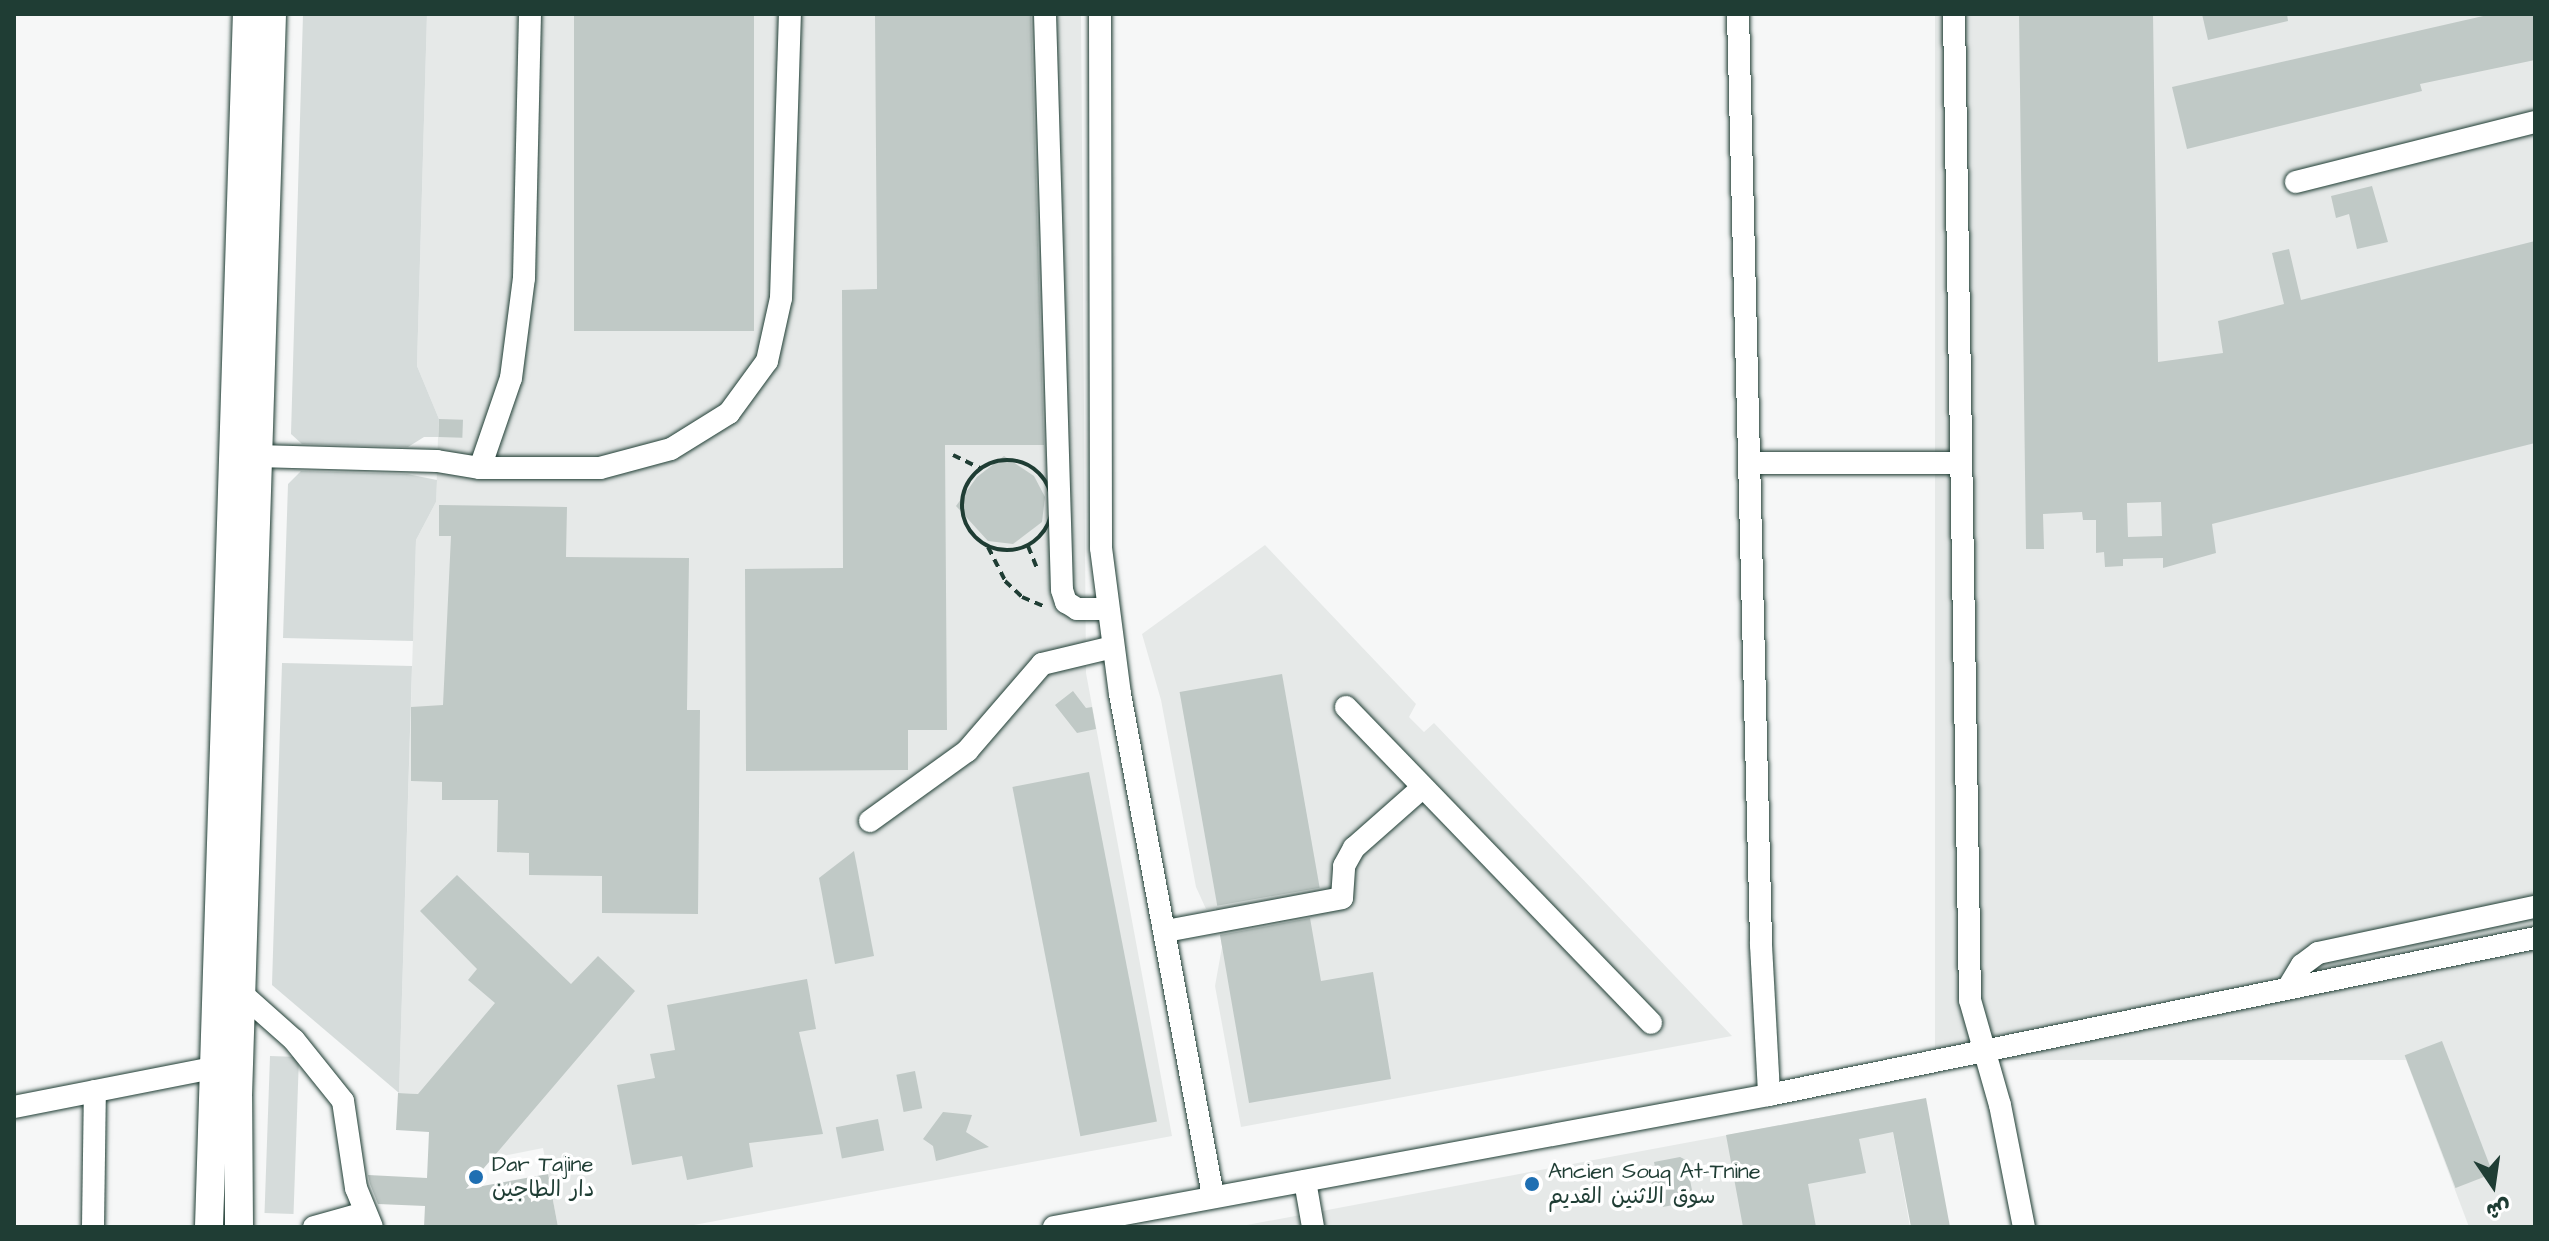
<!DOCTYPE html>
<meta charset="utf-8">
<style>
body{margin:0}
#map{position:relative;width:2549px;height:1241px;overflow:hidden;background:#f6f7f7;font-family:"Architects Daughter","Playpen Sans Arabic",sans-serif}
div>[style]{position:absolute}
[style*='--x']{left:calc(var(--x)*1px);top:calc(var(--y)*1px);width:calc(var(--w)*1px);rotate:calc(var(--a)*1deg)}
.built>*{inset:0;background:#e6e9e8;transform-origin:0 0}
.green>*{inset:0;background:#d6dcdb;transform-origin:0 0}
.building>*{inset:0;background:#c0c9c6;transform-origin:0 0}
.path>*{height:4px;margin-top:-2px;transform-origin:0;background:repeating-linear-gradient(90deg,#1f3d34 0 8px,transparent 0 14px)}
.path>.ring{margin:-2px;padding:0;box-sizing:content-box;background:none;border:4px solid #1f3d34;border-radius:50%}
.roads{filter:drop-shadow(0 0 2px #1f3d34) drop-shadow(0 0 2px #1f3d34)}
.minor>*{height:22px;margin:-11px;padding:0 11px;transform-origin:11px;border-radius:11px;background:#fff}
.major>*{height:28px;margin:-14px;padding:0 14px;transform-origin:14px;border-radius:14px;background:#fff}
.dots>*{width:22px;height:22px;translate:-50% -50%;box-sizing:border-box;border:4px solid #fff;border-radius:50%}
span{translate:-50% -50%;white-space:nowrap;text-align:center;line-height:1.15;-webkit-text-stroke:7px #fff;paint-order:stroke}
.poi-label{font-size:22px;color:#1f3d34}
.left{translate:0 -50%;text-align:left}
.frame{position:absolute;inset:0;border:16px solid #1f3d34;pointer-events:none}
.north{position:absolute;left:2453px;top:1145px;width:80px;height:80px;-webkit-text-stroke:6px #fff;paint-order:stroke;rotate:167deg;font-size:22px;font-weight:700;line-height:32px;text-align:center;color:#1f3d34}
.north::after{content:'';display:block;margin:auto;width:28px;height:36px;background:#1f3d34;clip-path:polygon(50% 0,100% 100%,50% 72%,0 100%)}
</style>
<div id="map">
<div class="built">
<i style="clip-path:polygon(427px 14px,1081px 14px,1086px 673px,1172px 1136px,683px 1227px,558px 1227px,543px 1148px,493px 1158px,418px 1094px,399px 1093px,416px 540px,436px 502px,438px 437px,439px 419px,417px 366px)"></i>
<i style="left:1935px;top:14px;width:600px;height:1046px"></i>
<i style="clip-path:polygon(1265px 545px,1416px 704px,1409px 717px,1424px 732px,1434px 723px,1732px 1036px,1241px 1127px,1215px 986px,1222px 947px,1216px 908px,1206px 909px,1196px 887px,1161px 700px,1142px 634px)"></i>
<i style="clip-path:polygon(2535px 989px,2535px 1227px,2469px 1227px,2390px 1017px)"></i>
<i style="clip-path:polygon(1888px 1105px,1910px 1227px,1236px 1227px)"></i>
</div>
<div class="green">
<i style="clip-path:polygon(303px 14px,427px 14px,417px 366px,439px 419px,438px 437px,424px 437px,408px 447px,302px 444px,291px 434px)"></i>
<i style="clip-path:polygon(301px 471px,407px 474px,437px 480px,436px 502px,416px 540px,413px 641px,283px 638px,288px 484px)"></i>
<i style="clip-path:polygon(282px 663px,412px 666px,399px 1093px,272px 985px)"></i>
<i style="left:270px;top:1056px;width:29px;height:157px;rotate:2deg"></i>
</div>
<div class="building">
<i style="left:574px;top:14px;width:180px;height:317px"></i>
<i style="clip-path:polygon(875px 14px,1031px 14px,1044px 445px,945px 445px,947px 730px,908px 730px,908px 770px,746px 771px,745px 569px,843px 568px,842px 290px,877px 289px)"></i>
<i style="clip-path:polygon(evenodd,2019px 14px,2153px 14px,2158px 362px,2223px 353px,2218px 321px,2284px 304px,2272px 253px,2289px 249px,2301px 300px,2535px 241px,2535px 443px,2212px 524px,2216px 553px,2163px 568px,2163px 558px,2123px 559px,2123px 566px,2105px 567px,2104px 552px,2096px 553px,2096px 520px,2083px 520px,2082px 512px,2043px 514px,2044px 549px,2026px 549px,2019px 14px,2161px 502px,2162px 536px,2128px 537px,2127px 503px,2161px 502px)"></i>
<i style="clip-path:polygon(2202px 14px,2287px 14px,2288px 21px,2208px 40px)"></i>
<i style="clip-path:polygon(2492px 14px,2535px 14px,2535px 60px,2420px 84px,2422px 91px,2187px 149px,2172px 87px)"></i>
<i style="clip-path:polygon(2372px 186px,2388px 242px,2357px 249px,2349px 214px,2336px 218px,2331px 196px)"></i>
<i style="left:439px;top:419px;width:24px;height:18px;rotate:2deg"></i>
<i style="clip-path:polygon(1004px 456px,1034px 476px,1045px 497px,1042px 522px,1013px 544px,988px 541px,956px 506px,977px 477px)"></i>
<i style="clip-path:polygon(439px 505px,567px 507px,566px 557px,689px 558px,687px 710px,700px 710px,698px 914px,602px 913px,602px 876px,529px 875px,529px 853px,497px 852px,498px 800px,442px 800px,442px 782px,411px 781px,411px 707px,443px 705px,451px 536px,439px 536px)"></i>
<i style="left:1282px;top:674px;width:217px;height:104px;rotate:80deg"></i>
<i style="clip-path:polygon(1073px 691px,1086px 708px,1092px 707px,1096px 729px,1077px 733px,1055px 705px)"></i>
<i style="left:1089px;top:772px;width:356px;height:78px;rotate:79deg"></i>
<i style="clip-path:polygon(854px 851px,874px 956px,835px 964px,819px 878px)"></i>
<i style="clip-path:polygon(457px 875px,571px 984px,598px 956px,635px 991px,466px 1189px,548px 1174px,558px 1227px,424px 1227px,425px 1206px,378px 1204px,370px 1184px,368px 1175px,427px 1178px,429px 1132px,396px 1130px,398px 1093px,418px 1094px,495px 1003px,468px 980px,477px 969px,420px 911px)"></i>
<i style="clip-path:polygon(1310px 918px,1321px 981px,1373px 972px,1391px 1079px,1249px 1103px,1220px 935px)"></i>
<i style="clip-path:polygon(807px 979px,816px 1029px,799px 1032px,823px 1134px,749px 1143px,753px 1167px,687px 1180px,682px 1156px,632px 1165px,617px 1085px,655px 1078px,650px 1054px,675px 1050px,667px 1005px)"></i>
<i style="left:2442px;top:1041px;width:142px;height:40px;rotate:69deg"></i>
<i style="left:915px;top:1071px;width:38px;height:19px;rotate:79deg"></i>
<i style="clip-path:polygon(1926px 1098px,1950px 1227px,1911px 1227px,1893px 1132px,1859px 1139px,1866px 1173px,1808px 1184px,1816px 1227px,1743px 1227px,1726px 1135px)"></i>
<i style="clip-path:polygon(943px 1112px,972px 1115px,966px 1132px,989px 1147px,936px 1161px,933px 1146px,923px 1139px)"></i>
<i style="left:878px;top:1119px;width:32px;height:43px;rotate:79deg"></i>
<i style="clip-path:polygon(1680px 1157px,1686px 1160px,1693px 1195px,1688px 1202px,1663px 1207px,1659px 1189px,1650px 1185px,1657px 1177px,1654px 1162px)"></i>
</div>
<div class="path">
<i style="--x:953;--y:455;--w:30;--a:26"></i>
<i class="ring" style="left:962px;top:460px;width:86px;height:86px"></i>
<i style="--x:1028;--y:546;--w:27;--a:68"></i>
<i style="--x:988;--y:547;--w:38;--a:63"></i>
<i style="--x:1005;--y:581;--w:23;--a:43"></i>
<i style="--x:1022;--y:597;--w:25;--a:23"></i>
</div>
<div class="roads">
<div class="minor">
<i style="--x:1045;--y:14;--w:576;--a:88.31"></i>
<i style="--x:1062;--y:590;--w:13;--a:72"></i>
<i style="--x:1066;--y:602;--w:13;--a:32"></i>
<i style="--x:1077;--y:609;--w:30;--a:0"></i>
<i style="--x:1100;--y:14;--w:534;--a:89.89"></i>
<i style="--x:1101;--y:548;--w:147;--a:82.6"></i>
<i style="--x:1120;--y:694;--w:511;--a:79.5"></i>
<i style="--x:1738;--y:14;--w:931;--a:88.58"></i>
<i style="--x:1761;--y:945;--w:150;--a:86.9"></i>
<i style="--x:1954;--y:14;--w:986;--a:89.07"></i>
<i style="--x:1970;--y:1000;--w:109;--a:74.1"></i>
<i style="--x:2000;--y:1105;--w:124;--a:78.9"></i>
<i style="--x:2296;--y:182;--w:246;--a:-14.1"></i>
<i style="--x:257;--y:456;--w:180;--a:1.6"></i>
<i style="--x:437;--y:461;--w:44;--a:9.2"></i>
<i style="--x:480;--y:468;--w:120;--a:0"></i>
<i style="--x:600;--y:468;--w:73;--a:-15"></i>
<i style="--x:671;--y:449;--w:68;--a:-31.8"></i>
<i style="--x:729;--y:413;--w:64;--a:-53.8"></i>
<i style="--x:767;--y:361;--w:65;--a:-77.5"></i>
<i style="--x:781;--y:298;--w:284;--a:-88.2"></i>
<i style="--x:1751;--y:463;--w:208;--a:0"></i>
<i style="--x:480;--y:468;--w:95;--a:-71"></i>
<i style="--x:511;--y:378;--w:101;--a:-82.6"></i>
<i style="--x:524;--y:278;--w:264;--a:-88.7"></i>
<i style="--x:1346;--y:707;--w:439;--a:46"></i>
<i style="--x:870;--y:821;--w:120;--a:-35.8"></i>
<i style="--x:967;--y:751;--w:115;--a:-49.2"></i>
<i style="--x:1042;--y:664;--w:73;--a:-13.5"></i>
<i style="--x:1166;--y:931;--w:179;--a:-10.6"></i>
<i style="--x:1342;--y:898;--w:32;--a:-86"></i>
<i style="--x:1344;--y:866;--w:21;--a:-61"></i>
<i style="--x:1354;--y:848;--w:89;--a:-41.4"></i>
<i style="--x:2288;--y:988;--w:27;--a:-59"></i>
<i style="--x:2302;--y:965;--w:20;--a:-37"></i>
<i style="--x:2318;--y:953;--w:222;--a:-12"></i>
<i style="--x:241;--y:993;--w:71;--a:41.6"></i>
<i style="--x:294;--y:1040;--w:78;--a:51.2"></i>
<i style="--x:343;--y:1101;--w:88;--a:81.5"></i>
<i style="--x:356;--y:1188;--w:42;--a:67.7"></i>
<i style="--x:14;--y:1107;--w:203;--a:-11.1"></i>
<i style="--x:1305;--y:1181;--w:47;--a:80.1"></i>
<i style="--x:93;--y:1227;--w:136;--a:-89.2"></i>
<i style="--x:314;--y:1227;--w:52;--a:-15.6"></i>
<i style="--x:1054;--y:1227;--w:727;--a:-10.46"></i>
<i style="--x:1769;--y:1095;--w:782;--a:-11.58"></i>
</div>
<div class="major">
<i style="--x:209;--y:1227;--w:1214;--a:-88.21"></i>
<i style="--x:239;--y:1227;--w:131;--a:-90.4"></i>
<i style="--x:238;--y:1096;--w:1083;--a:-88.2"></i>
</div>
</div>
<div class="dots">
<i style="left:476px;top:1177px;background:#1f6fb2"></i>
<i style="left:1532px;top:1184px;background:#1f6fb2"></i>
</div>
<div class="poi-label">
<span class="left" style="left:492px;top:1177px">Dar Tajine<br>دار الطاجين</span>
<span class="left" style="left:1548px;top:1184px">Ancien Souq At-Tnine<br>سوق الاثنين القديم</span>
</div>
<div class="frame"></div>
<div class="north">ش</div>
</div>
